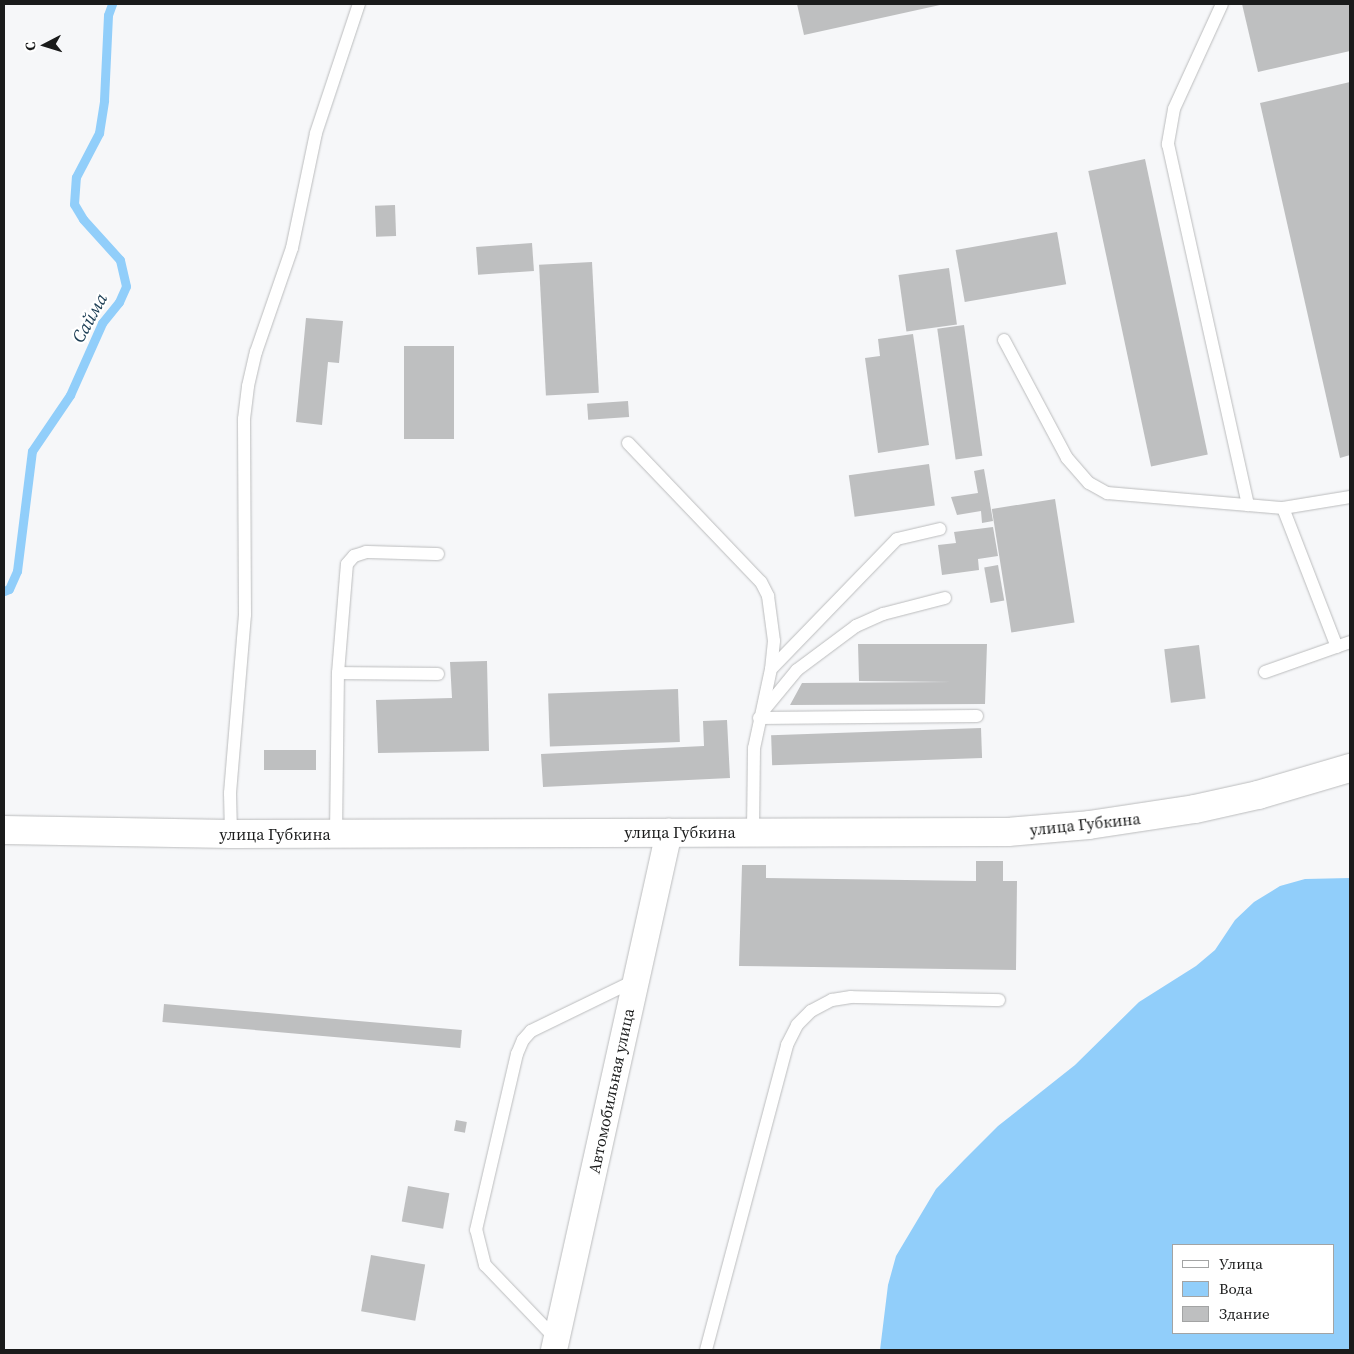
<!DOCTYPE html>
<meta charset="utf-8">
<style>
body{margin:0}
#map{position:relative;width:1354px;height:1354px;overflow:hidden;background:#f6f7f9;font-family:"Source Serif 4",serif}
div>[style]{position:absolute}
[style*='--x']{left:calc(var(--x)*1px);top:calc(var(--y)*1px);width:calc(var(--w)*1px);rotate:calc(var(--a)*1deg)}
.water>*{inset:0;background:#91cefa}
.stream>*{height:9px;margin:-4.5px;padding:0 4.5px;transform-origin:4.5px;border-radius:4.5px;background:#91cefa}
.building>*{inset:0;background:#bebfc0;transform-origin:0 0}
.roads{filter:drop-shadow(0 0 1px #bbbcbd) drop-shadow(0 0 1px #bbbcbd)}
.service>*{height:12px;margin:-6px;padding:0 6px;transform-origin:6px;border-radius:6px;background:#fff}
.minor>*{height:26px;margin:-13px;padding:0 13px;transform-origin:13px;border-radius:13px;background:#fff}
.tertiary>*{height:28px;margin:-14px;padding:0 14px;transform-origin:14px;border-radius:14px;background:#fff}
span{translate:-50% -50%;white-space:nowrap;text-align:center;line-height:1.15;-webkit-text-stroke:4.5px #fff;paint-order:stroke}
.street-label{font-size:16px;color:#1a1b1b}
.water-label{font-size:18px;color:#183a51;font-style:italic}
.frame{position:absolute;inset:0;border:5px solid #1a1b1b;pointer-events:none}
.legend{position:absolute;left:1172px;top:1244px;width:162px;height:90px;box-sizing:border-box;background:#fff;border:1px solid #a3a4a4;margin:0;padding:6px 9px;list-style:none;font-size:15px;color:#1a1b1b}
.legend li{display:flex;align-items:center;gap:10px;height:25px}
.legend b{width:25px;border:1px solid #a3a4a4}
.north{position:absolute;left:20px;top:20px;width:50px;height:50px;-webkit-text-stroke:4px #fff;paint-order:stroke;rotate:265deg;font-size:14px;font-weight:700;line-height:20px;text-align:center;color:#1a1b1b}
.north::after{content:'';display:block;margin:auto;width:18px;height:22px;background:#1a1b1b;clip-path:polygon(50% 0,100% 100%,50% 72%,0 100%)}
</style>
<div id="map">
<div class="water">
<i style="clip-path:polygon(evenodd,1350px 878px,1350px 1350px,880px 1350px,888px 1285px,896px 1256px,936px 1189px,964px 1160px,998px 1126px,1075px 1065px,1139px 1002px,1196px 966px,1215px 950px,1235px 920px,1254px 902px,1280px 886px,1305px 879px,1350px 878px,1173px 1245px,1333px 1245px,1333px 1333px,1173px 1333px,1173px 1245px)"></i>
</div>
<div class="stream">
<i style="--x:4;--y:591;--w:5;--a:-22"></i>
<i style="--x:9;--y:589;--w:20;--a:-66"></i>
<i style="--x:17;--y:571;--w:121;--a:-82.9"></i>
<i style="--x:32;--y:451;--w:68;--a:-55.8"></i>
<i style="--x:70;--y:395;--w:79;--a:-66"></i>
<i style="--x:102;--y:323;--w:27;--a:-51"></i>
<i style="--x:119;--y:302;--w:17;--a:-66"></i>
<i style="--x:126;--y:286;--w:27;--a:-103"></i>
<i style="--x:120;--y:260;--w:55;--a:-132.1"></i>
<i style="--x:83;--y:219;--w:17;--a:-121"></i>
<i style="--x:74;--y:204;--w:27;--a:-86"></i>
<i style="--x:76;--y:177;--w:50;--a:-62.4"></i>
<i style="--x:99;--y:133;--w:33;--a:-81"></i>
<i style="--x:104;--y:100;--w:85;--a:-87.3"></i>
<i style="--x:108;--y:15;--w:12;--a:-70"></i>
</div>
<div class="building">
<i style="clip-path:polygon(797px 4px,940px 4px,940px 5px,804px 35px)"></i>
<i style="clip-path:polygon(1242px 4px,1350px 4px,1350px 51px,1258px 72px)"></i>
<i style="clip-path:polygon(1350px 82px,1350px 455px,1340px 458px,1260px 103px)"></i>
<i style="left:1145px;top:159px;width:302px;height:58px;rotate:78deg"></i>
<i style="left:395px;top:205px;width:31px;height:20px;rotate:88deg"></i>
<i style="left:1057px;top:232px;width:53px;height:103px;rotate:80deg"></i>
<i style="left:532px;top:243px;width:28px;height:56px;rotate:86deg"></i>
<i style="left:592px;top:262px;width:131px;height:53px;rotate:87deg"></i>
<i style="left:949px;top:268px;width:57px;height:51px;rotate:82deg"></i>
<i style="clip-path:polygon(306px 318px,343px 321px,339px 363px,328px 362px,322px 425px,296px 422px)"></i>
<i style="left:964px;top:325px;width:132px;height:27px;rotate:82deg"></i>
<i style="clip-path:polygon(913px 334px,929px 445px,878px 453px,865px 358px,880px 356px,878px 339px)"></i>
<i style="left:404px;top:346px;width:50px;height:93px"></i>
<i style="left:628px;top:401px;width:16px;height:41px;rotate:86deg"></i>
<i style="left:929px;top:464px;width:42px;height:81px;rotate:82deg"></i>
<i style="clip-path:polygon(984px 469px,993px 521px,982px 523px,981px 511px,957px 515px,951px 497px,978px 493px,974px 471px)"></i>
<i style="left:1055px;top:499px;width:125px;height:64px;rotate:81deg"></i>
<i style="clip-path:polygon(993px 527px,998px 556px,978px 559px,979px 570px,942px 575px,938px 545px,956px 543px,954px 532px)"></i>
<i style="left:998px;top:565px;width:36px;height:14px;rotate:80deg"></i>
<i style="clip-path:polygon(858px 644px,987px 644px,985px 704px,790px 705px,802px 683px,952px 682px,859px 681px)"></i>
<i style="left:1199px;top:645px;width:54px;height:35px;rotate:83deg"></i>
<i style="clip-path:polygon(487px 661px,489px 751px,378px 753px,376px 700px,452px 698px,450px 662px)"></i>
<i style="left:678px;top:689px;width:53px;height:130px;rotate:88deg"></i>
<i style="clip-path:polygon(727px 720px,730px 778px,543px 787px,541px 754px,704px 746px,703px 721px)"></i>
<i style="left:981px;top:728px;width:30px;height:210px;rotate:88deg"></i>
<i style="left:264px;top:750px;width:52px;height:20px"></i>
<i style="clip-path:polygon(976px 861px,1003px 861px,1003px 881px,1017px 881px,1016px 970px,739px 966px,742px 865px,766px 865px,766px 878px,976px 881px)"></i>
<i style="left:164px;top:1004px;width:299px;height:18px;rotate:5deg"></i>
<i style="left:456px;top:1120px;width:11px;height:11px;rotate:10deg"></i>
<i style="left:408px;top:1186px;width:42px;height:36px;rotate:10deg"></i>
<i style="left:371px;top:1255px;width:55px;height:57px;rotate:10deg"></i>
</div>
<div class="roads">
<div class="service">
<i style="--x:1222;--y:4;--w:115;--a:114.6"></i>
<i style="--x:1174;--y:109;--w:36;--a:100"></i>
<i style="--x:1168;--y:144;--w:370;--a:77.5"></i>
<i style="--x:1004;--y:340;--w:134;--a:61.9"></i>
<i style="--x:1067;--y:458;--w:33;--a:49"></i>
<i style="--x:1089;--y:483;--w:21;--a:29"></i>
<i style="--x:1107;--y:493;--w:177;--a:4.9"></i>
<i style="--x:1283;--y:508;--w:68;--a:-9.3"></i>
<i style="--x:628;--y:443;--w:192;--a:46.3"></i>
<i style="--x:761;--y:582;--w:16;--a:63"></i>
<i style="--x:768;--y:596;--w:45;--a:82.4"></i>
<i style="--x:774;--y:641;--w:28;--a:96"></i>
<i style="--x:771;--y:669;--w:81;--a:102.1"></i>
<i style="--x:754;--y:748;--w:84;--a:90.7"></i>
<i style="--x:1283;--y:508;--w:149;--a:68.8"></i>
<i style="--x:773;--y:667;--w:178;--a:-45.9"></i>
<i style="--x:897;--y:539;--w:44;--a:-13.1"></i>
<i style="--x:1265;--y:672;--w:90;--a:-19.4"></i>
<i style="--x:338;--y:673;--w:100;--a:0.6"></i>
<i style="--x:764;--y:710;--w:52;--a:-50.5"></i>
<i style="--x:797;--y:670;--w:74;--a:-36.7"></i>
<i style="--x:856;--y:626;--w:30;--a:-24"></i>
<i style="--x:883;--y:614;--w:64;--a:-14.5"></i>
<i style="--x:759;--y:718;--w:218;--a:-0.5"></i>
<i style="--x:231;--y:834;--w:41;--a:-91.4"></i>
<i style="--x:230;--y:793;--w:179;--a:-85.2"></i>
<i style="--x:245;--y:615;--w:196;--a:-90.3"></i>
<i style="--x:244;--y:419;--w:33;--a:-83"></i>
<i style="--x:248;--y:386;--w:35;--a:-77"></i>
<i style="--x:256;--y:352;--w:110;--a:-70.9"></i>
<i style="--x:292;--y:248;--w:117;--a:-78.2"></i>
<i style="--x:316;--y:133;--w:136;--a:-71.6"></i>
<i style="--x:336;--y:834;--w:161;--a:-89.3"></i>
<i style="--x:338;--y:673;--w:109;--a:-85.3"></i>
<i style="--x:347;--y:564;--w:11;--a:-49"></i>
<i style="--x:354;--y:556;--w:13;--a:-18"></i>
<i style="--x:366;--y:552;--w:72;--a:1.6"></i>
<i style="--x:557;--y:1340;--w:104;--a:-133.8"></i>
<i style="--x:485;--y:1265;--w:36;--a:-104"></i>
<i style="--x:476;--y:1230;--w:181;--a:-76.9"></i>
<i style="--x:517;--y:1054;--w:15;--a:-67"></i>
<i style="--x:523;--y:1040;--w:12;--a:-48"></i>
<i style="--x:531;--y:1031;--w:117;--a:-25.9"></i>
<i style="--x:706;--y:1350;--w:316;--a:-75.1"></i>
<i style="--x:787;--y:1045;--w:22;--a:-63"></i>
<i style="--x:797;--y:1025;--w:20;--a:-45"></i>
<i style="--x:811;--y:1011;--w:24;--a:-28"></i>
<i style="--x:832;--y:1000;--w:19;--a:-9"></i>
<i style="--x:851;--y:997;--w:148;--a:1.2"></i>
</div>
<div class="minor">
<i style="--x:554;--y:1350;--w:531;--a:-77.48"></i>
</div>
<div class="tertiary">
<i style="--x:4;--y:830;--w:227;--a:1"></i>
<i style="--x:231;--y:834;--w:777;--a:-0.15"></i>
<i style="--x:1008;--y:832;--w:81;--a:-4.9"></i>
<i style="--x:1089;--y:825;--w:107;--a:-8.6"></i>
<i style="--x:1195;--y:809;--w:65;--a:-12.5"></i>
<i style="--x:1258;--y:795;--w:96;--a:-16.4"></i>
</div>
</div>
<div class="street-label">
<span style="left:1085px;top:824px;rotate:-6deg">улица Губкина</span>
<span style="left:680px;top:832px">улица Губкина</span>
<span style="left:275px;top:834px">улица Губкина</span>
<span style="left:611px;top:1091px;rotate:-78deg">Автомобильная улица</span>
</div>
<div class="water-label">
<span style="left:90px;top:318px;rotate:-61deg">Сайма</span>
</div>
<div class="frame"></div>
<ul class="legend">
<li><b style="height:6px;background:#fff"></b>Улица</li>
<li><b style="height:14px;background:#91cefa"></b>Вода</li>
<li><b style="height:14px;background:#bebfc0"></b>Здание</li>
</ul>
<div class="north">С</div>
</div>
